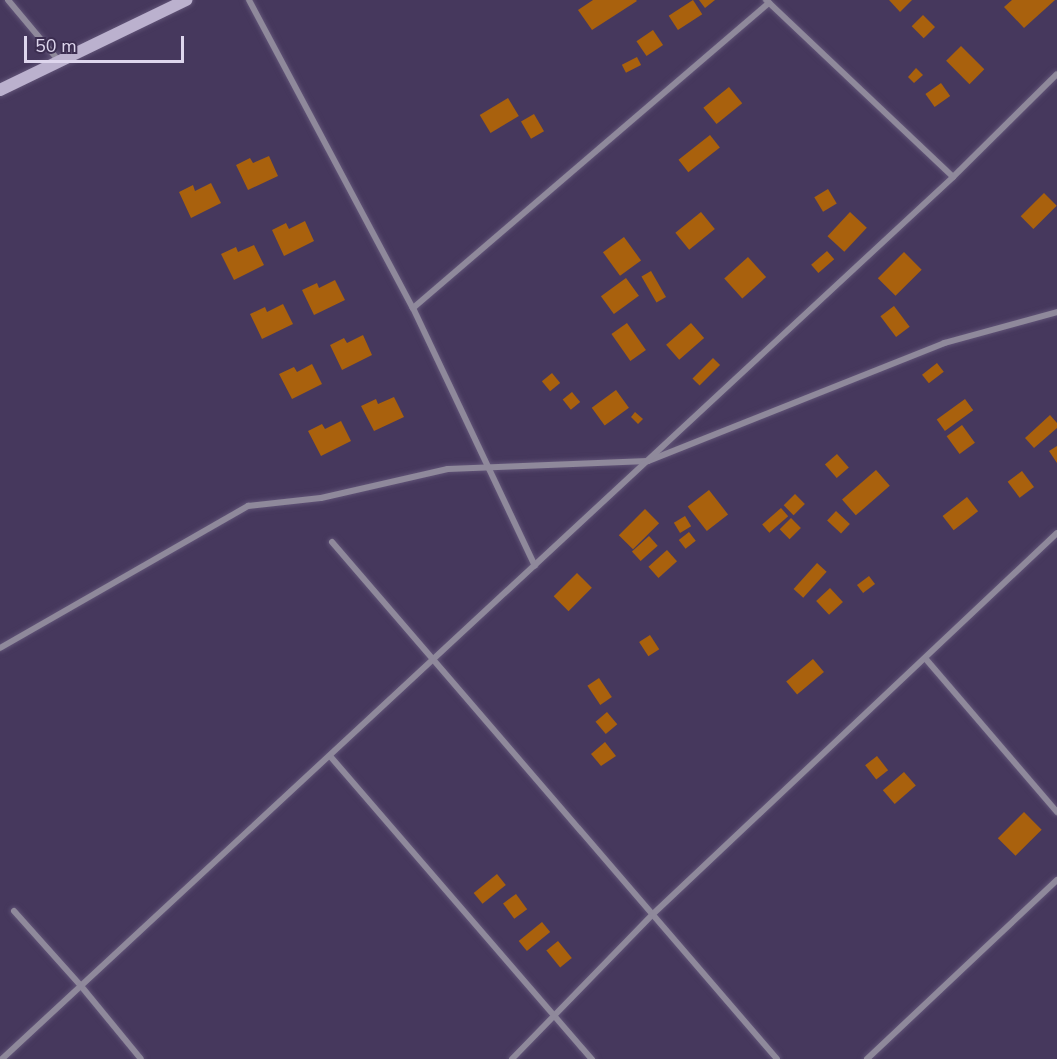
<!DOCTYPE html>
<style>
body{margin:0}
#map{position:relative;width:1057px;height:1059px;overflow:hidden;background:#46385d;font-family:"Nunito Sans",sans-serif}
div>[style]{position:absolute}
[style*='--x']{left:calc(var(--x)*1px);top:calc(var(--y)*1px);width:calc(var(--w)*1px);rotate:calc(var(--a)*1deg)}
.building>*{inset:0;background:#a9610d;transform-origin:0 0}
.roads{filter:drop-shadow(0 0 2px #615477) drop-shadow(0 0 2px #615477)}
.minor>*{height:6px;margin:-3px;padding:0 3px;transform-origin:3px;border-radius:3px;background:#8f899b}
.secondary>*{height:12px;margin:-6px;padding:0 6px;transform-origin:6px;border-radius:6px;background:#bbb1ce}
span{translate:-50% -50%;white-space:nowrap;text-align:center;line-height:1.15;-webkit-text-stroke:4.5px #3c2e51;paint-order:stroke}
.scale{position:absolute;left:24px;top:36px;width:160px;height:27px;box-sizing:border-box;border:3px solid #ded6ed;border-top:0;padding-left:8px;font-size:18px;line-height:21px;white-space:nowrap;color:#ded6ed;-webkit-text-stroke:4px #3c2e51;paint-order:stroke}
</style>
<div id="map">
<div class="building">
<i style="clip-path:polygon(593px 0,636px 0,637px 1px,592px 30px,578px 10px)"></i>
<i style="left:693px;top:0;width:17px;height:29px;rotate:57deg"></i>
<i style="clip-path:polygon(699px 0,715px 0,705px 8px)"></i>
<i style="clip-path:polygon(889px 0,912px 0,900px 12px)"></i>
<i style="clip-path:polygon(1012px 0,1055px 0,1024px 28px,1004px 7px)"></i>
<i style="left:923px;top:15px;width:17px;height:16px;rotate:45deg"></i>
<i style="left:653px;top:30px;width:18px;height:20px;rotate:56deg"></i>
<i style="left:961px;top:46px;width:33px;height:21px;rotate:45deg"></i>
<i style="left:637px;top:57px;width:9px;height:17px;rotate:63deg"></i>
<i style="clip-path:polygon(916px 68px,923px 75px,914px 83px,908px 77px)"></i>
<i style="left:941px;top:83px;width:16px;height:19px;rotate:55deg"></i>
<i style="left:729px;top:87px;width:21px;height:33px;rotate:51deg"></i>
<i style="left:508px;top:98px;width:21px;height:33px;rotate:59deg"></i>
<i style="left:534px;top:114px;width:20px;height:15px;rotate:60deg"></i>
<i style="left:710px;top:135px;width:16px;height:40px;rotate:52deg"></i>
<i style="clip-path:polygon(269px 156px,278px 176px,248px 190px,236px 165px,250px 158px,253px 163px)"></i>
<i style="clip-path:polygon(211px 183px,221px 203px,191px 218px,179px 192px,193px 185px,195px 191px)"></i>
<i style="left:828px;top:189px;width:17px;height:16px;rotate:59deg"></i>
<i style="left:1044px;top:193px;width:18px;height:33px;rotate:45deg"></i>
<i style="left:701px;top:212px;width:22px;height:33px;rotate:51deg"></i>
<i style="left:850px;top:212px;width:23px;height:33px;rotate:43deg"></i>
<i style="clip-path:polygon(305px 221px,314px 241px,284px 256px,272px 230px,286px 223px,289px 229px)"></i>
<i style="left:624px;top:237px;width:29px;height:26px;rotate:54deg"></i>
<i style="clip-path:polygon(254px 245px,264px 265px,234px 280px,221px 254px,236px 247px,238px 252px)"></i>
<i style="left:827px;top:251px;width:11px;height:21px;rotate:49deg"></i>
<i style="left:904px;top:252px;width:25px;height:37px;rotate:45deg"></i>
<i style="left:748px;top:257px;width:27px;height:32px;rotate:48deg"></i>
<i style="left:651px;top:271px;width:30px;height:11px;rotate:60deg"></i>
<i style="left:626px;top:278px;width:22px;height:31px;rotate:54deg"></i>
<i style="clip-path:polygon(335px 280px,345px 300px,314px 315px,302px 290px,317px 283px,319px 288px)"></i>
<i style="clip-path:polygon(283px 304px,293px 324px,262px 339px,250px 314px,265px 307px,267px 312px)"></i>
<i style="left:894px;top:306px;width:26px;height:17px;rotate:53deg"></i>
<i style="left:627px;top:323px;width:33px;height:19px;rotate:55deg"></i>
<i style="left:691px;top:323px;width:20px;height:33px;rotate:49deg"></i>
<i style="clip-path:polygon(363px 335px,372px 355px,342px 370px,330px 345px,344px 338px,347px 343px)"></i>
<i style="left:713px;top:358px;width:10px;height:29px;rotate:45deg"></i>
<i style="left:937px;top:363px;width:11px;height:19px;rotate:52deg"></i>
<i style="clip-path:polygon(312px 364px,322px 384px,292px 399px,279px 374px,294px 367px,297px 372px)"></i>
<i style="left:552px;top:373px;width:13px;height:13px;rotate:51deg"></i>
<i style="left:616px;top:390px;width:22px;height:30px;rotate:54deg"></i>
<i style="left:572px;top:392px;width:13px;height:12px;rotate:51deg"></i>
<i style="clip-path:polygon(394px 397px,404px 417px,374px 431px,361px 406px,376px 399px,378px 404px)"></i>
<i style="left:965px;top:399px;width:14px;height:35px;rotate:54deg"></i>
<i style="clip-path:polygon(635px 412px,643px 419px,638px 424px,631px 417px)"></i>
<i style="clip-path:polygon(1050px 415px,1057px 423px,1057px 428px,1034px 448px,1025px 438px)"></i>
<i style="clip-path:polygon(341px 421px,351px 441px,321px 456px,308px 431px,322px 424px,325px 429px)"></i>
<i style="left:962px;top:425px;width:22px;height:19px;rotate:54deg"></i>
<i style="clip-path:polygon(1057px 446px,1057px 463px,1049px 451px)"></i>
<i style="left:837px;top:454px;width:18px;height:16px;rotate:49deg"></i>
<i style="left:876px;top:470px;width:21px;height:45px;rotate:49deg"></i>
<i style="left:1022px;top:471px;width:20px;height:18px;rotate:53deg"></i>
<i style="left:709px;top:490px;width:31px;height:27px;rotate:52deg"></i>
<i style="left:795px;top:494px;width:14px;height:16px;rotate:45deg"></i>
<i style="left:967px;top:497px;width:18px;height:31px;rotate:52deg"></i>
<i style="left:781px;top:508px;width:11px;height:25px;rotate:49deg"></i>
<i style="left:645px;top:509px;width:20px;height:37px;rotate:45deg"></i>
<i style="left:836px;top:511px;width:19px;height:13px;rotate:43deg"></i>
<i style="left:685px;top:516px;width:12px;height:13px;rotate:59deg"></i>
<i style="left:791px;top:518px;width:14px;height:16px;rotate:45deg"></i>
<i style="left:689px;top:532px;width:11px;height:13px;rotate:52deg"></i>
<i style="left:649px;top:536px;width:13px;height:23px;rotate:48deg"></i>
<i style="left:667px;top:550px;width:15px;height:25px;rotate:48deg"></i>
<i style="left:817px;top:563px;width:13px;height:35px;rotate:42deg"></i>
<i style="left:577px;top:573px;width:21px;height:33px;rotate:45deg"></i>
<i style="left:869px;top:576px;width:10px;height:15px;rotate:53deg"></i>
<i style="left:830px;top:588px;width:19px;height:19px;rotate:47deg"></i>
<i style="left:650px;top:635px;width:17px;height:13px;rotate:57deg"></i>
<i style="left:813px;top:659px;width:17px;height:35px;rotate:50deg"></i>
<i style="left:599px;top:678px;width:23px;height:14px;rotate:56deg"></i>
<i style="left:607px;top:712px;width:16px;height:15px;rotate:50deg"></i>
<i style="clip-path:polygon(605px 742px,616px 756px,601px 766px,591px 754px)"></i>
<i style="left:877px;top:756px;width:18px;height:15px;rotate:52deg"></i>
<i style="left:904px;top:772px;width:18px;height:28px;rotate:49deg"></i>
<i style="left:1024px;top:812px;width:25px;height:37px;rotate:45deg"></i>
<i style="left:497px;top:874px;width:14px;height:30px;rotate:51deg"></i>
<i style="left:516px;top:894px;width:19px;height:16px;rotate:54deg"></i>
<i style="left:542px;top:922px;width:13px;height:30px;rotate:51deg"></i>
<i style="left:558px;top:941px;width:22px;height:15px;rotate:51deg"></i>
</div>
<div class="roads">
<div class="minor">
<i style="--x:8;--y:0;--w:80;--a:50.1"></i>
<i style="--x:249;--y:0;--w:349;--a:62"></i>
<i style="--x:413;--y:308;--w:285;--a:64.7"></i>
<i style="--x:766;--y:0;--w:257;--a:43.4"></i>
<i style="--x:413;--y:308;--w:469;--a:-40.6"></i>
<i style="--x:332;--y:542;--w:682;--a:49.28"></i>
<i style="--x:0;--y:648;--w:286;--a:-29.8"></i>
<i style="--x:248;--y:506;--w:73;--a:-6.3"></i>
<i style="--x:321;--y:498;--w:130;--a:-12.9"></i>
<i style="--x:448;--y:469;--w:200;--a:-2.3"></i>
<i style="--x:648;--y:461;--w:319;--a:-21.7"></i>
<i style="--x:944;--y:343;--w:117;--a:-15.3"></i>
<i style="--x:925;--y:658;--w:203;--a:49.4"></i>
<i style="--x:330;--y:756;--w:401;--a:49.2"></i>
<i style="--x:14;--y:911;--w:101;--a:48.2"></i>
<i style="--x:81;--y:986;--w:94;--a:50.6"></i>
<i style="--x:2;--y:1059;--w:1297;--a:-42.84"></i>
<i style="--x:953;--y:177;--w:146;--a:-44.7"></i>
<i style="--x:512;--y:1059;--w:202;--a:-45.8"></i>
<i style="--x:653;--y:914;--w:555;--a:-43.32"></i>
<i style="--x:867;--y:1059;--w:261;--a:-43.3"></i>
</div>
<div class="secondary">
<i style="--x:0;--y:90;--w:207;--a:-25.8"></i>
</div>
</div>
<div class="scale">50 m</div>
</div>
